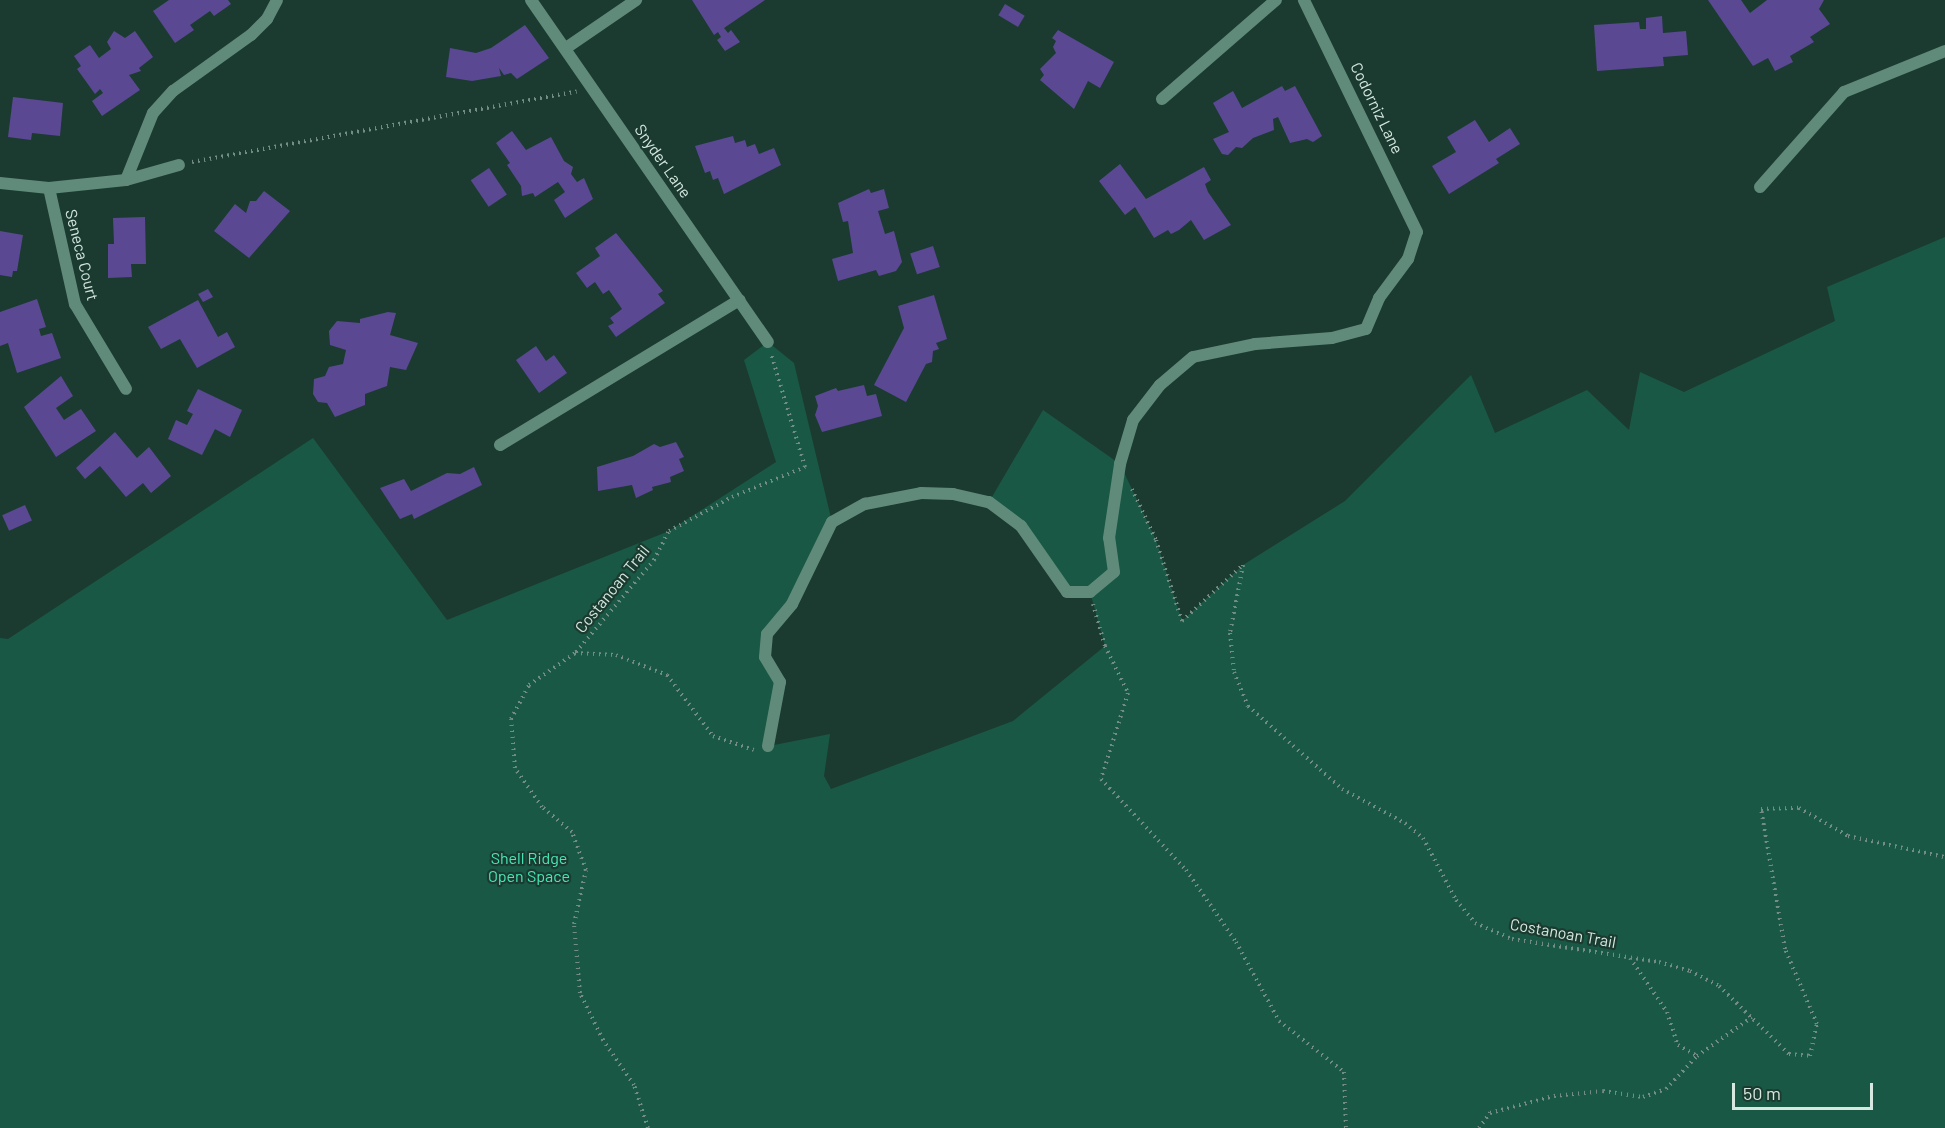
<!DOCTYPE html>
<style>
body{margin:0}
#map{position:relative;width:1945px;height:1128px;overflow:hidden;background:#1b3b30;font-family:Barlow,sans-serif}
div>[style]{position:absolute}
[style*='--x']{left:calc(var(--x)*1px);top:calc(var(--y)*1px);width:calc(var(--w)*1px);rotate:calc(var(--a)*1deg)}
.green>*{inset:0;background:#195845}
.building>*{inset:0;background:#5a4893;transform-origin:0 0}
.path>*{height:4px;margin-top:-2px;transform-origin:0;background:repeating-linear-gradient(90deg,#748d84 0 1.5px,transparent 0 6px)}
.minor>*{height:12px;margin:-6px;padding:0 6px;transform-origin:6px;border-radius:6px;background:#608b7a}
span{translate:-50% -50%;white-space:nowrap;text-align:center;line-height:1.15;-webkit-text-stroke:4.5px #1b3b30;paint-order:stroke}
.street-label{font-size:16px;color:#d6e8e0}
.park-label{font-size:16px;color:#47e8b8}
.scale{position:absolute;left:1732px;top:1083px;width:141px;height:27px;box-sizing:border-box;border:3px solid #d6e8e0;border-top:0;padding-left:8px;font-size:18px;line-height:21px;white-space:nowrap;color:#d6e8e0;-webkit-text-stroke:4px #1b3b30;paint-order:stroke}
</style>
<div id="map">
<div class="green">
<i style="clip-path:polygon(1945px 237px,1945px 1128px,0 1128px,0 638px,8px 639px,313px 438px,447px 620px,669px 531px,776px 462px,744px 360px,768px 342px,794px 363px,832px 522px,814px 562px,767px 634px,765px 657px,780px 682px,769px 746px,830px 734px,824px 776px,831px 789px,1013px 721px,1105px 646px,1090px 592px,1067px 592px,1021px 526px,989px 502px,1043px 410px,1120px 464px,1156px 540px,1182px 621px,1243px 565px,1345px 501px,1471px 375px,1495px 433px,1587px 390px,1629px 430px,1640px 372px,1684px 392px,1835px 321px,1827px 287px)"></i>
</div>
<div class="building">
<i style="clip-path:polygon(169px 0,228px 0,231px 4px,214px 16px,210px 11px,190px 25px,194px 30px,175px 43px,153px 11px)"></i>
<i style="clip-path:polygon(692px 0,765px 0,724px 28px,728px 33px,731px 30px,740px 42px,725px 51px,717px 40px,721px 37px,718px 32px,714px 35px)"></i>
<i style="clip-path:polygon(1708px 0,1741px 0,1750px 13px,1767px 0,1824px 0,1819px 9px,1830px 24px,1810px 37px,1814px 42px,1790px 56px,1793px 62px,1775px 71px,1768px 58px,1753px 66px)"></i>
<i style="left:1005px;top:4px;width:23px;height:13px;rotate:31deg"></i>
<i style="clip-path:polygon(1662px 16px,1663px 33px,1686px 31px,1688px 55px,1663px 57px,1664px 66px,1597px 71px,1594px 25px,1639px 22px,1640px 29px,1646px 29px,1646px 18px)"></i>
<i style="clip-path:polygon(525px 25px,549px 58px,517px 79px,511px 73px,504px 75px,499px 68px,501px 76px,472px 81px,446px 77px,450px 48px,476px 53px,491px 48px)"></i>
<i style="clip-path:polygon(1058px 30px,1114px 62px,1100px 88px,1088px 81px,1074px 109px,1040px 80px,1044px 75px,1040px 69px,1056px 53px,1053px 47px,1056px 41px,1052px 38px)"></i>
<i style="clip-path:polygon(114px 31px,125px 38px,135px 31px,153px 57px,139px 68px,141px 71px,129px 75px,140px 90px,102px 116px,92px 101px,103px 93px,100px 89px,95px 94px,77px 69px,81px 66px,74px 56px,90px 45px,99px 58px,111px 49px,107px 42px)"></i>
<i style="clip-path:polygon(1282px 86px,1285px 91px,1295px 86px,1322px 136px,1313px 142px,1307px 139px,1290px 143px,1278px 117px,1273px 119px,1274px 130px,1253px 138px,1242px 148px,1236px 147px,1228px 155px,1222px 154px,1213px 139px,1229px 132px,1213px 103px,1233px 91px,1242px 108px)"></i>
<i style="clip-path:polygon(13px 97px,63px 103px,60px 136px,32px 133px,31px 140px,8px 137px)"></i>
<i style="clip-path:polygon(1475px 120px,1489px 142px,1510px 128px,1520px 144px,1496px 159px,1499px 163px,1449px 194px,1432px 166px,1456px 152px,1447px 137px)"></i>
<i style="clip-path:polygon(512px 131px,526px 150px,551px 137px,564px 161px,573px 167px,571px 174px,577px 182px,584px 178px,593px 199px,565px 218px,554px 200px,565px 192px,558px 182px,535px 197px,533px 193px,522px 196px,521px 186px,507px 165px,510px 163px,496px 143px)"></i>
<i style="clip-path:polygon(733px 136px,735px 143px,745px 140px,747px 147px,755px 144px,759px 154px,774px 148px,781px 165px,724px 194px,718px 178px,713px 180px,710px 171px,705px 173px,695px 146px)"></i>
<i style="clip-path:polygon(1120px 164px,1146px 199px,1204px 167px,1211px 180px,1205px 184px,1208px 192px,1231px 225px,1204px 240px,1191px 220px,1179px 230px,1171px 234px,1168px 230px,1154px 238px,1135px 207px,1125px 215px,1099px 181px)"></i>
<i style="left:489px;top:168px;width:32px;height:22px;rotate:56deg"></i>
<i style="clip-path:polygon(869px 189px,871px 193px,884px 189px,889px 208px,878px 211px,885px 234px,894px 231px,902px 262px,896px 271px,879px 276px,876px 270px,838px 281px,832px 259px,853px 253px,848px 221px,843px 222px,838px 203px)"></i>
<i style="clip-path:polygon(264px 191px,290px 211px,249px 258px,214px 231px,235px 204px,246px 213px,250px 201px,256px 201px)"></i>
<i style="clip-path:polygon(145px 217px,146px 264px,131px 264px,132px 277px,108px 278px,108px 244px,114px 244px,113px 218px)"></i>
<i style="clip-path:polygon(0 231px,23px 235px,17px 271px,13px 271px,12px 277px,0 275px)"></i>
<i style="clip-path:polygon(616px 233px,663px 291px,658px 294px,665px 303px,616px 337px,608px 326px,614px 323px,610px 318px,622px 309px,609px 290px,603px 294px,595px 282px,587px 288px,576px 273px,600px 256px,595px 248px)"></i>
<i style="left:933px;top:246px;width:22px;height:24px;rotate:72deg"></i>
<i style="clip-path:polygon(208px 289px,213px 297px,203px 302px,198px 294px)"></i>
<i style="clip-path:polygon(934px 295px,947px 339px,936px 343px,939px 349px,933px 351px,932px 362px,926px 364px,906px 402px,874px 385px,904px 328px,898px 306px)"></i>
<i style="clip-path:polygon(37px 299px,46px 327px,39px 329px,41px 336px,52px 333px,61px 358px,17px 373px,8px 343px,0 346px,0 312px)"></i>
<i style="clip-path:polygon(198px 300px,218px 337px,227px 332px,235px 347px,197px 368px,180px 339px,161px 349px,148px 327px)"></i>
<i style="clip-path:polygon(388px 312px,396px 313px,390px 335px,418px 343px,406px 370px,390px 367px,387px 386px,365px 394px,365px 405px,335px 417px,327px 403px,318px 402px,313px 394px,314px 379px,325px 376px,329px 367px,343px 364px,346px 350px,330px 345px,329px 331px,337px 321px,360px 323px,360px 319px)"></i>
<i style="clip-path:polygon(536px 346px,546px 361px,554px 355px,567px 373px,539px 393px,516px 360px)"></i>
<i style="clip-path:polygon(61px 376px,73px 396px,56px 408px,64px 420px,81px 409px,96px 431px,56px 457px,24px 407px)"></i>
<i style="clip-path:polygon(864px 385px,867px 396px,876px 394px,882px 416px,822px 432px,815px 415px,818px 406px,815px 396px,836px 388px,838px 391px)"></i>
<i style="clip-path:polygon(198px 389px,242px 410px,230px 437px,215px 429px,202px 455px,168px 439px,176px 420px,187px 425px,193px 414px,187px 411px)"></i>
<i style="clip-path:polygon(115px 432px,137px 458px,149px 447px,171px 476px,151px 493px,143px 483px,126px 497px,100px 466px,85px 479px,76px 468px)"></i>
<i style="clip-path:polygon(676px 442px,684px 457px,679px 459px,684px 471px,670px 477px,671px 482px,652px 487px,653px 490px,636px 498px,632px 485px,598px 491px,597px 467px,633px 456px,654px 444px,660px 447px)"></i>
<i style="clip-path:polygon(474px 467px,482px 485px,414px 519px,412px 514px,400px 519px,380px 488px,404px 479px,411px 491px,447px 473px,460px 474px)"></i>
<i style="left:25px;top:505px;width:17px;height:25px;rotate:66deg"></i>
</div>
<div class="path">
<i style="--x:192;--y:162;--w:391;--a:-10.4"></i>
<i style="--x:1132;--y:489;--w:56;--a:64.8"></i>
<i style="--x:1156;--y:540;--w:85;--a:72.2"></i>
<i style="--x:1182;--y:621;--w:83;--a:-42.6"></i>
<i style="--x:1243;--y:565;--w:69;--a:100.8"></i>
<i style="--x:1230;--y:633;--w:39;--a:84"></i>
<i style="--x:1234;--y:672;--w:37;--a:68"></i>
<i style="--x:1248;--y:706;--w:125;--a:41.4"></i>
<i style="--x:1342;--y:789;--w:72;--a:28.4"></i>
<i style="--x:1405;--y:823;--w:23;--a:40"></i>
<i style="--x:1423;--y:838;--w:70;--a:62"></i>
<i style="--x:1456;--y:900;--w:30;--a:50"></i>
<i style="--x:1475;--y:923;--w:40;--a:23.4"></i>
<i style="--x:1512;--y:939;--w:149;--a:8.9"></i>
<i style="--x:1659;--y:962;--w:32;--a:16"></i>
<i style="--x:1690;--y:971;--w:33;--a:27"></i>
<i style="--x:1719;--y:986;--w:98;--a:44.2"></i>
<i style="--x:1789;--y:1054;--w:21;--a:5"></i>
<i style="--x:1810;--y:1056;--w:33;--a:-78"></i>
<i style="--x:1817;--y:1024;--w:82;--a:-113.1"></i>
<i style="--x:1785;--y:949;--w:142;--a:-99.7"></i>
<i style="--x:1761;--y:809;--w:38;--a:-2"></i>
<i style="--x:1799;--y:808;--w:56;--a:29.7"></i>
<i style="--x:1848;--y:836;--w:99;--a:12.2"></i>
<i style="--x:1093;--y:604;--w:44;--a:74.1"></i>
<i style="--x:1105;--y:646;--w:52;--a:63.9"></i>
<i style="--x:1128;--y:693;--w:90;--a:107.4"></i>
<i style="--x:1101;--y:779;--w:125;--a:47"></i>
<i style="--x:1186;--y:870;--w:88;--a:55.2"></i>
<i style="--x:1236;--y:942;--w:90;--a:61.4"></i>
<i style="--x:1279;--y:1021;--w:83;--a:38.1"></i>
<i style="--x:1344;--y:1072;--w:56;--a:88"></i>
<i style="--x:576;--y:652;--w:121;--a:-49.7"></i>
<i style="--x:654;--y:560;--w:33;--a:-63"></i>
<i style="--x:669;--y:531;--w:72;--a:-28.4"></i>
<i style="--x:732;--y:497;--w:79;--a:-22.3"></i>
<i style="--x:805;--y:467;--w:118;--a:-106.7"></i>
<i style="--x:1630;--y:958;--w:65;--a:55.6"></i>
<i style="--x:1667;--y:1012;--w:35;--a:72"></i>
<i style="--x:1678;--y:1045;--w:22;--a:30"></i>
<i style="--x:648;--y:1128;--w:45;--a:-108"></i>
<i style="--x:634;--y:1085;--w:55;--a:-124.6"></i>
<i style="--x:603;--y:1040;--w:52;--a:-116.1"></i>
<i style="--x:580;--y:993;--w:69;--a:-95"></i>
<i style="--x:574;--y:924;--w:55;--a:-77.5"></i>
<i style="--x:586;--y:870;--w:40;--a:-110.2"></i>
<i style="--x:572;--y:832;--w:39;--a:-140"></i>
<i style="--x:542;--y:807;--w:47;--a:-124.7"></i>
<i style="--x:515;--y:768;--w:49;--a:-94.7"></i>
<i style="--x:511;--y:719;--w:38;--a:-62"></i>
<i style="--x:529;--y:685;--w:56;--a:-34.8"></i>
<i style="--x:575;--y:653;--w:41;--a:2.8"></i>
<i style="--x:616;--y:655;--w:55;--a:21.4"></i>
<i style="--x:667;--y:675;--w:76;--a:53"></i>
<i style="--x:713;--y:736;--w:43;--a:18.9"></i>
<i style="--x:1479;--y:1128;--w:19;--a:-54"></i>
<i style="--x:1490;--y:1113;--w:66;--a:-14.9"></i>
<i style="--x:1554;--y:1096;--w:49;--a:-5.8"></i>
<i style="--x:1603;--y:1091;--w:40;--a:8.5"></i>
<i style="--x:1643;--y:1097;--w:24;--a:-19"></i>
<i style="--x:1666;--y:1089;--w:45;--a:-46.8"></i>
<i style="--x:1697;--y:1056;--w:67;--a:-35.3"></i>
</div>
<div class="minor">
<i style="--x:531;--y:0;--w:416;--a:55.3"></i>
<i style="--x:566;--y:48;--w:85;--a:-34.4"></i>
<i style="--x:1162;--y:99;--w:151;--a:-41"></i>
<i style="--x:126;--y:180;--w:72;--a:-68.1"></i>
<i style="--x:153;--y:113;--w:30;--a:-48"></i>
<i style="--x:173;--y:91;--w:96;--a:-35.7"></i>
<i style="--x:251;--y:35;--w:23;--a:-45"></i>
<i style="--x:267;--y:19;--w:21;--a:-62"></i>
<i style="--x:0;--y:183;--w:49;--a:5.8"></i>
<i style="--x:49;--y:188;--w:77;--a:-5.9"></i>
<i style="--x:126;--y:180;--w:55;--a:-15.8"></i>
<i style="--x:1760;--y:187;--w:127;--a:-48.5"></i>
<i style="--x:1844;--y:92;--w:109;--a:-22.1"></i>
<i style="--x:49;--y:188;--w:119;--a:77.4"></i>
<i style="--x:75;--y:304;--w:99;--a:59"></i>
<i style="--x:500;--y:445;--w:280;--a:-31.2"></i>
<i style="--x:768;--y:746;--w:65;--a:-79.4"></i>
<i style="--x:780;--y:682;--w:29;--a:-121"></i>
<i style="--x:765;--y:657;--w:23;--a:-85"></i>
<i style="--x:767;--y:634;--w:39;--a:-50"></i>
<i style="--x:792;--y:604;--w:91;--a:-64"></i>
<i style="--x:832;--y:522;--w:38;--a:-29"></i>
<i style="--x:865;--y:504;--w:57;--a:-11.1"></i>
<i style="--x:921;--y:493;--w:32;--a:2"></i>
<i style="--x:953;--y:494;--w:37;--a:13"></i>
<i style="--x:989;--y:502;--w:40;--a:37"></i>
<i style="--x:1021;--y:526;--w:80;--a:55.1"></i>
<i style="--x:1067;--y:592;--w:23;--a:0"></i>
<i style="--x:1090;--y:592;--w:31;--a:-40"></i>
<i style="--x:1114;--y:572;--w:34;--a:-98"></i>
<i style="--x:1109;--y:538;--w:75;--a:-81.5"></i>
<i style="--x:1120;--y:464;--w:46;--a:-73.5"></i>
<i style="--x:1133;--y:420;--w:44;--a:-52.4"></i>
<i style="--x:1160;--y:385;--w:43;--a:-40.3"></i>
<i style="--x:1193;--y:357;--w:63;--a:-11.8"></i>
<i style="--x:1255;--y:344;--w:77;--a:-4.5"></i>
<i style="--x:1332;--y:338;--w:35;--a:-15"></i>
<i style="--x:1366;--y:329;--w:34;--a:-67"></i>
<i style="--x:1379;--y:298;--w:49;--a:-53.4"></i>
<i style="--x:1408;--y:259;--w:28;--a:-72"></i>
<i style="--x:1417;--y:232;--w:258;--a:-116"></i>
</div>
<div class="street-label">
<span style="left:1377px;top:108px;rotate:64deg">Codorniz Lane</span>
<span style="left:663px;top:161px;rotate:55deg">Snyder Lane</span>
<span style="left:82px;top:255px;rotate:76deg">Seneca Court</span>
<span style="left:612px;top:589px;rotate:-51deg">Costanoan Trail</span>
<span style="left:1563px;top:933px;rotate:10deg">Costanoan Trail</span>
</div>
<div class="park-label">
<span style="left:529px;top:867px">Shell Ridge<br>Open Space</span>
</div>
<div class="scale">50 m</div>
</div>
